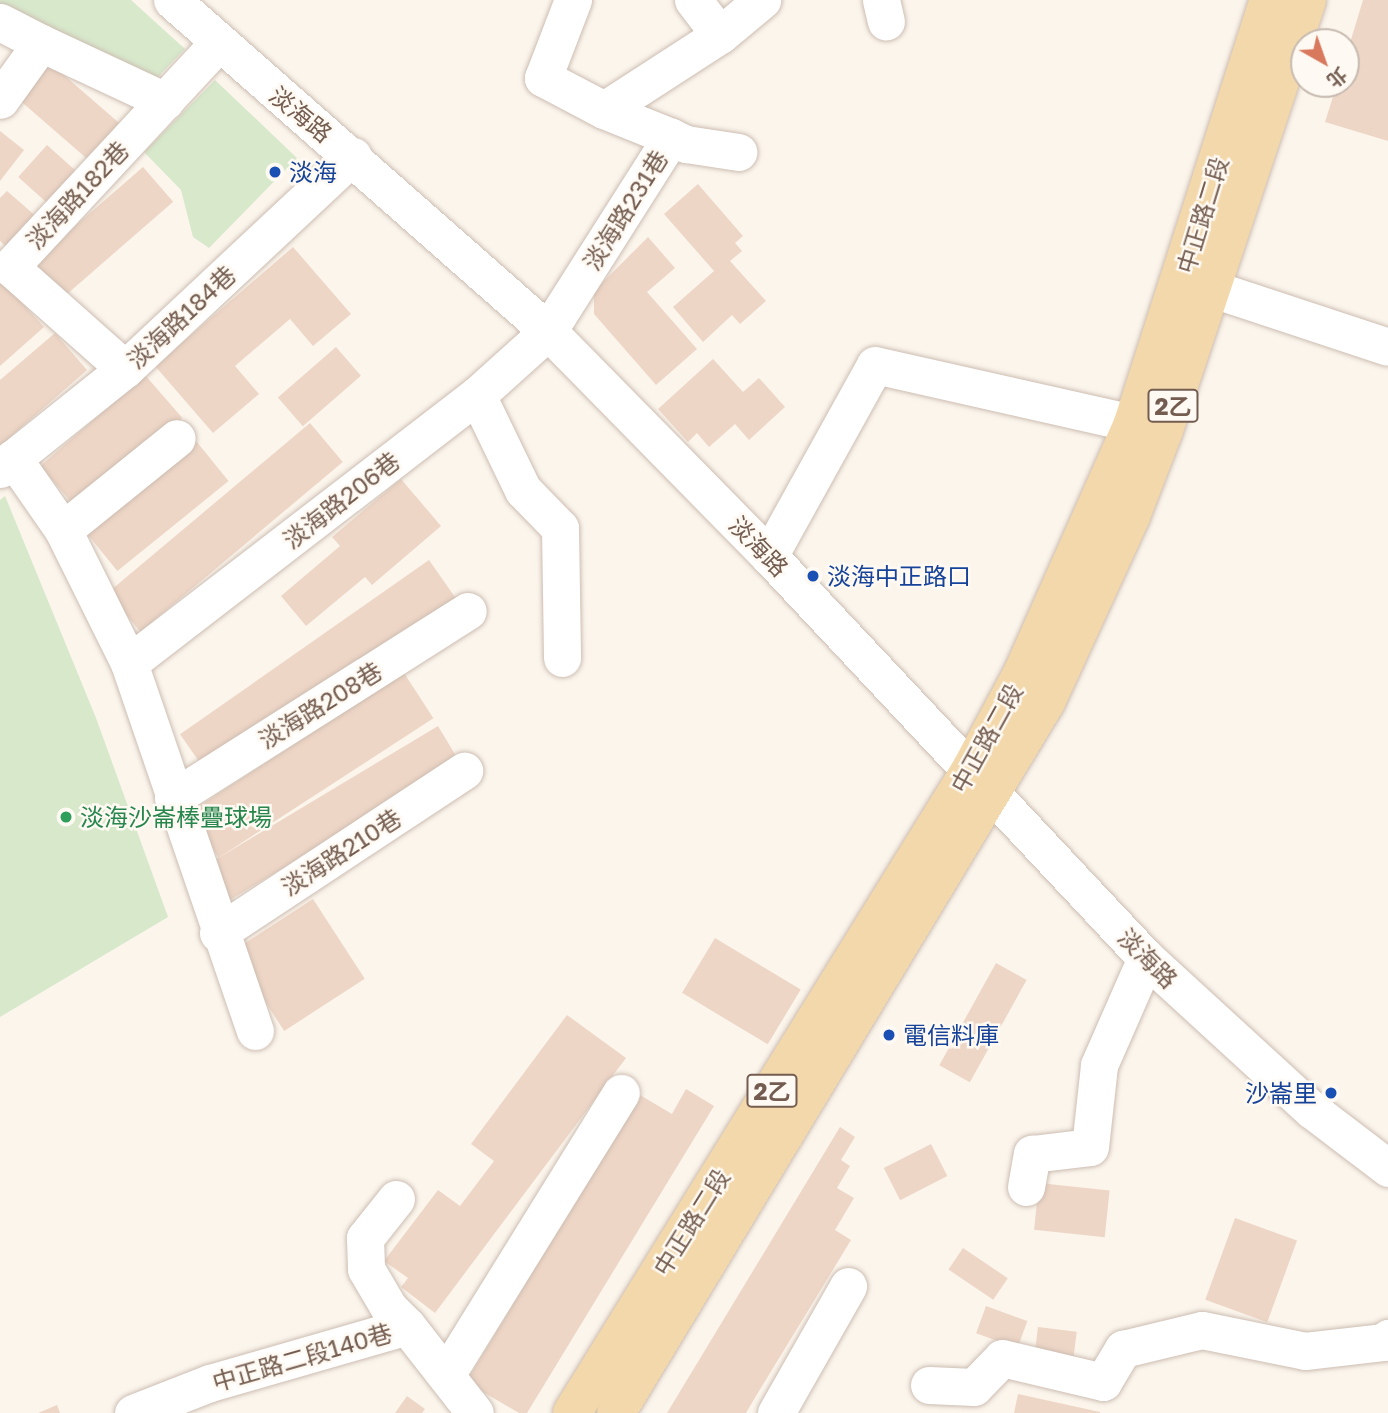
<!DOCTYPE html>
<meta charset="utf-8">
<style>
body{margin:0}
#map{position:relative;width:1388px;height:1413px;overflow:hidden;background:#fbf5ec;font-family:"Golos Text","Noto Sans TC",sans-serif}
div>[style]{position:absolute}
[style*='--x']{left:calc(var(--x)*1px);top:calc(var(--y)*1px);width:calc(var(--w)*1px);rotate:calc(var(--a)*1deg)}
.green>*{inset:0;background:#d7e8cb}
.building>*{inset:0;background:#eed6c6;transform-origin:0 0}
.roads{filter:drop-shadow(0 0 2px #cdbdb2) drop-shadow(0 0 2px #cdbdb2)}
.minor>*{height:37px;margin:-18.5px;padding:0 18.5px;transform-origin:18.5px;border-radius:18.5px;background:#fff}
.major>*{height:38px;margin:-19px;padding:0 19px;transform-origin:19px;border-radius:19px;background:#f3d8ab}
.dots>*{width:19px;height:19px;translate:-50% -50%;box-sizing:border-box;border:4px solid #fef9f2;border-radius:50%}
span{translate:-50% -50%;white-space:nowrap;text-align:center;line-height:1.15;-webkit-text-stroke:5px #fef9f2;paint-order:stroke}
.shield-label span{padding:2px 5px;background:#fef9f2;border:2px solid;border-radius:5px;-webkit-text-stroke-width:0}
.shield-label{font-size:23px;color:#745d50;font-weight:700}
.street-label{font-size:24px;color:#745d50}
.transit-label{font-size:24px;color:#164399}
.left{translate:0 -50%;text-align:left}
.right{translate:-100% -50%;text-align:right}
.leisure-label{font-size:24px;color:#27864d}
.north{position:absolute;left:1290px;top:28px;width:70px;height:70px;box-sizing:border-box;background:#fef9f2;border:2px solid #c7bbb1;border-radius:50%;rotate:140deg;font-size:19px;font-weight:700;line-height:28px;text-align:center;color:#745d50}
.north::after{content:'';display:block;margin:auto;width:24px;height:32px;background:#d8785d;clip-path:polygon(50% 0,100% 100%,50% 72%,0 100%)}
</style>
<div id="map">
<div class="green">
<i style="clip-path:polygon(0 0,131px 0,185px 49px,150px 85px,0 9px)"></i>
<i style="clip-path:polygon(215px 80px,297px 158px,209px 248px,193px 237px,181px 190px,144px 152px)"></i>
<i style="clip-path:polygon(5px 496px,96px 718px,168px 917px,0 1017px,0 500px)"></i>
</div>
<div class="building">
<i style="clip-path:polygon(1363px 0,1388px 0,1388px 141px,1325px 122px,1337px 84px,1346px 84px,1346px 56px)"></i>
<i style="left:50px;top:63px;width:92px;height:48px;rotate:41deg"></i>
<i style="clip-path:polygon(0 131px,24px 150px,0 181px)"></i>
<i style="left:47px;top:145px;width:39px;height:43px;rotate:42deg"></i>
<i style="left:143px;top:167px;width:46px;height:147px;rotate:49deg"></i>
<i style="clip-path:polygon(698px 184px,743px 236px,735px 243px,742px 251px,730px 261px,766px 301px,740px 324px,732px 315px,703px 342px,673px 307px,714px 271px,664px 214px)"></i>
<i style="clip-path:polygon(7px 191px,38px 218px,10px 250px,0 241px,0 198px)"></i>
<i style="clip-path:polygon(648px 237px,675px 268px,647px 292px,697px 349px,656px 385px,594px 314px,594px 291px)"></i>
<i style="clip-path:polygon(293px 247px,351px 314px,313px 346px,290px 319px,235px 366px,259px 394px,213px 433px,155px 366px)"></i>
<i style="clip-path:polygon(3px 282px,44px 327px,0 366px,0 285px)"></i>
<i style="clip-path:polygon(55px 333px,87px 370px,0 446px,0 380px)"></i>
<i style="left:336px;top:347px;width:38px;height:77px;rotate:49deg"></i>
<i style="clip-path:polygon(713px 359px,743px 392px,759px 378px,785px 407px,749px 440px,735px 424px,709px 447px,697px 433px,688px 442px,658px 409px)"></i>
<i style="left:145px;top:375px;width:57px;height:139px;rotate:49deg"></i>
<i style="left:310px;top:423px;width:51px;height:264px;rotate:50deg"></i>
<i style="left:192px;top:436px;width:58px;height:143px;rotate:51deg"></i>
<i style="clip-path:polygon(401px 479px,441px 526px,372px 585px,365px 577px,306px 626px,281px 596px,340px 546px,332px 537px)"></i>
<i style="left:429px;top:560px;width:47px;height:304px;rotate:55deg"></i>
<i style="left:404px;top:673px;width:54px;height:256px;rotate:57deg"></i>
<i style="left:438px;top:726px;width:42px;height:269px;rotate:59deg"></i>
<i style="left:313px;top:899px;width:95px;height:96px;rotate:57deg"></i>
<i style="left:715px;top:938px;width:100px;height:64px;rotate:31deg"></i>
<i style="left:996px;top:963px;width:35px;height:117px;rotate:29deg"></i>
<i style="clip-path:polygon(567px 1015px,626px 1058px,435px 1313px,401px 1287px,408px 1278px,384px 1261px,438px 1190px,460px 1206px,494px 1161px,471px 1144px)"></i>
<i style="clip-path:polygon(686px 1089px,714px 1106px,527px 1413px,519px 1413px,466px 1382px,640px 1095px,672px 1114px)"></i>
<i style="clip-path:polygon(840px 1127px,855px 1137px,841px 1160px,850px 1166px,837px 1188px,854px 1198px,835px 1230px,851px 1240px,753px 1401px,746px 1413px,667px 1413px)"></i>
<i style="left:931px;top:1144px;width:36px;height:53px;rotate:63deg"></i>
<i style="left:1039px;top:1183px;width:71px;height:47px;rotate:6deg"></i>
<i style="left:1235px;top:1218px;width:66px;height:87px;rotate:20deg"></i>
<i style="left:963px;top:1248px;width:54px;height:26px;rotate:34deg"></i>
<i style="left:986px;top:1306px;width:44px;height:29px;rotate:20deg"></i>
<i style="left:1038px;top:1327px;width:39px;height:26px;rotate:7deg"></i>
<i style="clip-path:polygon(1018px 1394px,1100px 1412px,1100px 1413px,1014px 1413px)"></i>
<i style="clip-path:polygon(407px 1396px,425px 1409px,422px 1413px,395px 1413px)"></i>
<i style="clip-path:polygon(57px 1405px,60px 1413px,38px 1413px)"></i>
</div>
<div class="roads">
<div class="minor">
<i style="--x:172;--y:0;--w:501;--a:41.36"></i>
<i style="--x:548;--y:331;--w:315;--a:45.5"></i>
<i style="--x:769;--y:556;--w:551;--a:46.84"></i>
<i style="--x:1146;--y:958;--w:225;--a:42.5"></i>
<i style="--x:1312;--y:1110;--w:96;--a:37.3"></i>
<i style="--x:693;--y:0;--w:44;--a:52.4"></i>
<i style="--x:720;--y:35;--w:55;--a:-39.8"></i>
<i style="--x:881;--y:0;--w:22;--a:77"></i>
<i style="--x:0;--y:22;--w:46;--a:27.1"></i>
<i style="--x:41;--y:43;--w:70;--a:125.7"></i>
<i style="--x:41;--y:43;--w:137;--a:25.1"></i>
<i style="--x:604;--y:110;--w:138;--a:-32.9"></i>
<i style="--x:671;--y:137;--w:17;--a:25"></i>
<i style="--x:686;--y:144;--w:53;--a:8.7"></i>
<i style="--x:1213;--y:289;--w:184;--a:18.3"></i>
<i style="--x:125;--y:369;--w:154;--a:-138.4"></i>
<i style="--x:10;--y:267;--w:307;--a:-47.1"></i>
<i style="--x:477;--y:395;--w:106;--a:64.2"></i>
<i style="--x:523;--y:490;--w:53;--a:45.8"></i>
<i style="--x:560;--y:528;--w:130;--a:89.1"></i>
<i style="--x:13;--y:458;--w:88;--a:55.2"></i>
<i style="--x:63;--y:530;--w:148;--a:63.6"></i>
<i style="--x:129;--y:663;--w:389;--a:71.1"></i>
<i style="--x:0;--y:469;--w:160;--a:-38.7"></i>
<i style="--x:125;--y:369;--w:312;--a:-43.1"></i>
<i style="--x:63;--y:530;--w:146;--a:-38.9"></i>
<i style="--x:769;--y:556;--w:218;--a:-61"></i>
<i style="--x:875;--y:365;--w:264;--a:12.7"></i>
<i style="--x:129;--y:663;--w:439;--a:-37.6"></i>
<i style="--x:477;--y:395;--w:96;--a:-42"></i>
<i style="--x:548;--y:331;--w:230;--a:-57.6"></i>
<i style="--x:671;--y:137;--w:72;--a:-158.1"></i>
<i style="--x:604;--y:110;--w:69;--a:-152.3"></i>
<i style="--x:543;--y:78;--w:84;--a:-69"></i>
<i style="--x:173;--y:798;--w:349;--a:-32.4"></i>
<i style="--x:218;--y:933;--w:295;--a:-33.4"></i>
<i style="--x:1026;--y:1187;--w:34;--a:-80"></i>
<i style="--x:1032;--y:1154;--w:58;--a:-6.9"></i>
<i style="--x:1090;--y:1147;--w:82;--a:-83.7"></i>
<i style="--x:1099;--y:1065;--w:117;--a:-66.3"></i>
<i style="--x:396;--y:1199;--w:50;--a:128.5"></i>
<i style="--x:365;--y:1238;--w:31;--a:88"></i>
<i style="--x:366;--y:1269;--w:45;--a:59.5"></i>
<i style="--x:389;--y:1308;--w:25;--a:45"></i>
<i style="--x:446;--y:1375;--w:332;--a:-58.2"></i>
<i style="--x:929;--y:1385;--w:45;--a:2.5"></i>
<i style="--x:974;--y:1387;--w:40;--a:-46"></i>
<i style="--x:1002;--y:1358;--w:104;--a:13.4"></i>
<i style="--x:1103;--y:1382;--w:39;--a:-59"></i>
<i style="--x:1123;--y:1349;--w:81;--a:-13.5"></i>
<i style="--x:1202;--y:1330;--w:105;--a:11.5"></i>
<i style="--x:1305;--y:1351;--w:80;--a:-6.5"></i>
<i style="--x:1384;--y:1342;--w:6;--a:-45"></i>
<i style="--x:133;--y:1413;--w:83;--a:-21.3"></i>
<i style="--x:210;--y:1383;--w:205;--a:-16.1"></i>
<i style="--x:407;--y:1326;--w:110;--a:52"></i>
<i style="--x:776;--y:1413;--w:146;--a:-60.4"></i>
</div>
<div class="major">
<i style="--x:572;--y:1413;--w:758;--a:-58.22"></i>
<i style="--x:971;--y:769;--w:108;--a:-61.8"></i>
<i style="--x:1022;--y:674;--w:274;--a:-66.1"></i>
<i style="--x:1133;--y:423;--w:444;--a:-72.2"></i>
<i style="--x:616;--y:1413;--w:831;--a:-58.84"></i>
<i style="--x:1046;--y:702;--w:205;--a:-65.4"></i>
<i style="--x:1131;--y:516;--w:92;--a:-69"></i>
<i style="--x:1164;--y:430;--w:453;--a:-71.6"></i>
</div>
</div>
<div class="dots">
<i style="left:275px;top:172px;background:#1a4fb4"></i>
<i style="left:813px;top:576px;background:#1a4fb4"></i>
<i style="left:66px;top:817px;background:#2e9e5b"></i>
<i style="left:889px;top:1035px;background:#1a4fb4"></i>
<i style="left:1331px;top:1093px;background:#1a4fb4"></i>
</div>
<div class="shield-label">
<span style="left:1173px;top:406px">2乙</span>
<span style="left:772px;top:1091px">2乙</span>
</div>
<div class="street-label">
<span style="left:301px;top:114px;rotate:39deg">淡海路</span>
<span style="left:77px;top:195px;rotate:-47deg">淡海路182巷</span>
<span style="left:625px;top:210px;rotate:-58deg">淡海路231巷</span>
<span style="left:1202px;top:215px;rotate:-73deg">中正路二段</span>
<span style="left:181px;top:317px;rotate:-43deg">淡海路184巷</span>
<span style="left:341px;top:500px;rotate:-38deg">淡海路206巷</span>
<span style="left:759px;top:546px;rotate:46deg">淡海路</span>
<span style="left:320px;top:705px;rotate:-32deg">淡海路208巷</span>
<span style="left:986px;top:738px;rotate:-61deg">中正路二段</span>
<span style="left:341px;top:852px;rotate:-33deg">淡海路210巷</span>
<span style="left:1148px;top:958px;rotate:45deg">淡海路</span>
<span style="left:691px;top:1222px;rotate:-58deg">中正路二段</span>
<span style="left:302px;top:1357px;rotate:-16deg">中正路二段140巷</span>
</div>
<div class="transit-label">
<span class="left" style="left:289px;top:172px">淡海</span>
<span class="left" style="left:827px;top:576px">淡海中正路口</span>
<span class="left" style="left:903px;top:1035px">電信料庫</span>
<span class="right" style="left:1317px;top:1093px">沙崙里</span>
</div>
<div class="leisure-label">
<span class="left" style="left:80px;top:817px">淡海沙崙棒疊球場</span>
</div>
<div class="north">北</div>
</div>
